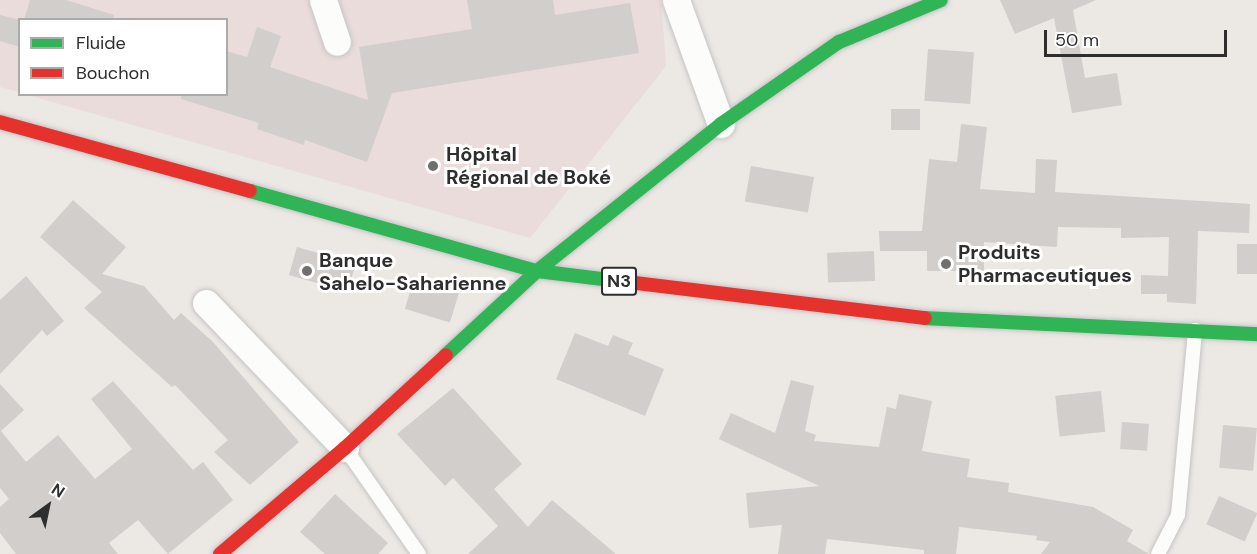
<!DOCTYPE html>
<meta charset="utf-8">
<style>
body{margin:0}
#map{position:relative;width:1257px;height:554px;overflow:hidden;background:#ece8e4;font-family:"DM Sans",sans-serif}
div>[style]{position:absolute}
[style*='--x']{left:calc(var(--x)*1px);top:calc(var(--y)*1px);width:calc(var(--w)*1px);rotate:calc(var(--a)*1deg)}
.medical>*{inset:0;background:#e9dcdb}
.building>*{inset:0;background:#d1cecb;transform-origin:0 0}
.roads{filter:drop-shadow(0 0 2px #c5c4c5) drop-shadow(0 0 2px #c5c4c5)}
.lane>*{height:14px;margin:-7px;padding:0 7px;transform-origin:7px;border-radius:7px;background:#fcfcfb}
.street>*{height:27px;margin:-13.5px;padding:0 13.5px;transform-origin:13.5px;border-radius:13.5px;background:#fcfcfb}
.fast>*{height:14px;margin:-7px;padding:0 7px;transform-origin:7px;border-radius:7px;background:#30b455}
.jam>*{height:14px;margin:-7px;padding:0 7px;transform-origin:7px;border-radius:7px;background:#e5322d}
.dots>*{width:16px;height:16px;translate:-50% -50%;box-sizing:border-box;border:3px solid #fff;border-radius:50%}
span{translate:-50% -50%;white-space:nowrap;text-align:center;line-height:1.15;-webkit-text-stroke:6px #fff;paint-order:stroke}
.shield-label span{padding:2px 4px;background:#fff;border:2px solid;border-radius:4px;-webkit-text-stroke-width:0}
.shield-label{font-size:18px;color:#2e2e2e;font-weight:700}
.poi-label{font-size:20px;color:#2e2e2e;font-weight:700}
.left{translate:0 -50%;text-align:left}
.legend{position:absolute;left:18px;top:18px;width:210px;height:78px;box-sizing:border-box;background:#fff;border:2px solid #ababab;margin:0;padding:8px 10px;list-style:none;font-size:18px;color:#2e2e2e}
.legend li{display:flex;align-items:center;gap:12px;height:30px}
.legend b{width:30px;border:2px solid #ababab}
.north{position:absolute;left:18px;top:476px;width:60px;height:60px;-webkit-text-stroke:4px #fff;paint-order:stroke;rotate:33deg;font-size:16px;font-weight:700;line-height:24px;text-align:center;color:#2e2e2e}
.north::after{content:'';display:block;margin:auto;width:21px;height:27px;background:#2e2e2e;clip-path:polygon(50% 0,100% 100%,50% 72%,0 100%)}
.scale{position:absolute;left:1044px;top:30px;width:183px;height:27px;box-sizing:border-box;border:3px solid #2e2e2e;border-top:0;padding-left:8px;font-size:18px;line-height:21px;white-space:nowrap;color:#2e2e2e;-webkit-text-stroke:4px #fff;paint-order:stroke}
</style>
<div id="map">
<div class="medical">
<i style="clip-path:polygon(0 0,661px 0,666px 66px,530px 238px,28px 95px,226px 94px,226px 20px,20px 20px,19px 92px,0 87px)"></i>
</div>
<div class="building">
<i style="clip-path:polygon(30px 0,66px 0,114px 15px,113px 20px,24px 20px)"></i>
<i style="clip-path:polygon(467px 0,553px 0,555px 15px,630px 3px,639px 53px,392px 93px,367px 162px,305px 140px,304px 145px,257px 129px,259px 123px,181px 99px,182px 94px,226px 94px,226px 51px,247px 57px,257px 27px,281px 36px,270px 67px,368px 100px,359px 47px,472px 29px)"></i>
<i style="clip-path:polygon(1000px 0,1096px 0,1073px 10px,1085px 78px,1117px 73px,1122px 105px,1072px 113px,1054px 18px,1015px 34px)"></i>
<i style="clip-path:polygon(0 15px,20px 20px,20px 47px,0 41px)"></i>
<i style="left:928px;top:49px;width:46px;height:52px;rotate:4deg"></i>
<i style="left:891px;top:109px;width:29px;height:21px"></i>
<i style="clip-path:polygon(961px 124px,987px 127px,980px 189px,1035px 193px,1036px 159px,1057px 160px,1055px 192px,1250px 204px,1249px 233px,1198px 231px,1196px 304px,1167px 302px,1167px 294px,1141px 294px,1141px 275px,1168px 276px,1169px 237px,1121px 238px,1121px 228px,1058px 227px,1057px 247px,984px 242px,984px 271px,927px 271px,927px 251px,880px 251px,879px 231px,922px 231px,929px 159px,957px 162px)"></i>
<i style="left:751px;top:166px;width:64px;height:36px;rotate:10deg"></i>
<i style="clip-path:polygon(73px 200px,126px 247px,102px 274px,144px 286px,174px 320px,181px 313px,213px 342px,299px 442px,250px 485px,214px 452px,228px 440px,175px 385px,172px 387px,84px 308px,102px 292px,40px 237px)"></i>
<i style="left:1237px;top:244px;width:20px;height:30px"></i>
<i style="left:297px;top:247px;width:61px;height:29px;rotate:16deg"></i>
<i style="left:874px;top:251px;width:30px;height:47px;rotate:88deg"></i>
<i style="clip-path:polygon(26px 276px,64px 321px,47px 336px,42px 330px,0 374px,0 300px)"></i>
<i style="left:414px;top:279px;width:47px;height:31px;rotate:17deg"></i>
<i style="clip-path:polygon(575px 333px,608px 346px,613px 335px,633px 343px,628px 354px,664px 369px,645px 416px,556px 379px)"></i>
<i style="clip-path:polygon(791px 380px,814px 386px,805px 431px,816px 435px,814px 441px,879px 447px,887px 407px,896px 409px,899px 394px,932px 401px,922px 451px,970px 459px,967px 477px,1009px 483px,1008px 492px,1093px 507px,1133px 530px,1127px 541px,1149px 554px,1041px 554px,1050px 542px,1036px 540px,1037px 536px,959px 527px,956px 554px,924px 554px,924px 550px,827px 539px,825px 554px,778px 554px,782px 525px,749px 528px,746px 493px,819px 486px,719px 439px,731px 413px,775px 433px)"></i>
<i style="clip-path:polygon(113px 381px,193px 470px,203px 462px,233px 500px,168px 554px,138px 520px,109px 543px,118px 554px,16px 554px,0 533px,0 507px,9px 499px,0 488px,0 384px,24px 410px,1px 431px,26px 462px,58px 435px,95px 479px,132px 449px,91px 399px)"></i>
<i style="clip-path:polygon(453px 388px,522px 464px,494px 489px,528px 527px,552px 500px,616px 554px,468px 554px,498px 526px,453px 478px,445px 486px,397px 434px)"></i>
<i style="left:1101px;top:391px;width:41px;height:46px;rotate:84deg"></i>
<i style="left:1122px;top:422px;width:27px;height:27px;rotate:4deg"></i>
<i style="left:1223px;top:425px;width:34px;height:43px;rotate:5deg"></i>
<i style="clip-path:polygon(335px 494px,388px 543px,378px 554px,325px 554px,300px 532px)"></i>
<i style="left:1219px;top:496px;width:42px;height:31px;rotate:24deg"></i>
</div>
<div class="roads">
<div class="lane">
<i style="--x:345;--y:448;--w:129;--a:55.1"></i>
<i style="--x:1158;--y:554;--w:44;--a:-62.9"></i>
<i style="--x:1178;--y:515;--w:186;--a:-84.7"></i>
</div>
<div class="street">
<i style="--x:323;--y:0;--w:44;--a:71.6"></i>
<i style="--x:676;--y:0;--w:132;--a:70.1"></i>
<i style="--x:206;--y:303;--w:201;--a:46.2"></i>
</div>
<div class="fast">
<i style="--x:250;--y:191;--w:298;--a:15.6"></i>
<i style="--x:537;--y:271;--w:83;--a:7"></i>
<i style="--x:925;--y:318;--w:332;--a:2.8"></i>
<i style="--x:446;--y:355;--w:124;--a:-42.7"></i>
<i style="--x:537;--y:271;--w:236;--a:-38.6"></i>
<i style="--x:721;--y:124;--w:144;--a:-34.8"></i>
<i style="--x:839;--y:42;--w:110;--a:-22.4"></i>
</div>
<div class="jam">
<i style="--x:0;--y:122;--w:259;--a:15.4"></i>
<i style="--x:619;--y:281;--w:308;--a:6.9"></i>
<i style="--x:220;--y:554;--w:164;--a:-40.3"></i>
<i style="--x:345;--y:448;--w:137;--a:-42.6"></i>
</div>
</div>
<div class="dots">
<i style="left:433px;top:166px;background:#706f6e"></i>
<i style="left:946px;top:264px;background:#706f6e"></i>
<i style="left:307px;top:271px;background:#706f6e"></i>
</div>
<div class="shield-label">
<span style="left:619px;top:281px">N3</span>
</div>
<div class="poi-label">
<span class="left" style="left:446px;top:166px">Hôpital<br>Régional de Boké</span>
<span class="left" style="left:958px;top:264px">Produits<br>Pharmaceutiques</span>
<span class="left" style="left:319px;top:272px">Banque<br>Sahelo-Saharienne</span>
</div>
<ul class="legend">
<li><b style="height:8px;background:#30b455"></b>Fluide</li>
<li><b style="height:8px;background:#e5322d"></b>Bouchon</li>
</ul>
<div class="north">N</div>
<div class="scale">50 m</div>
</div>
